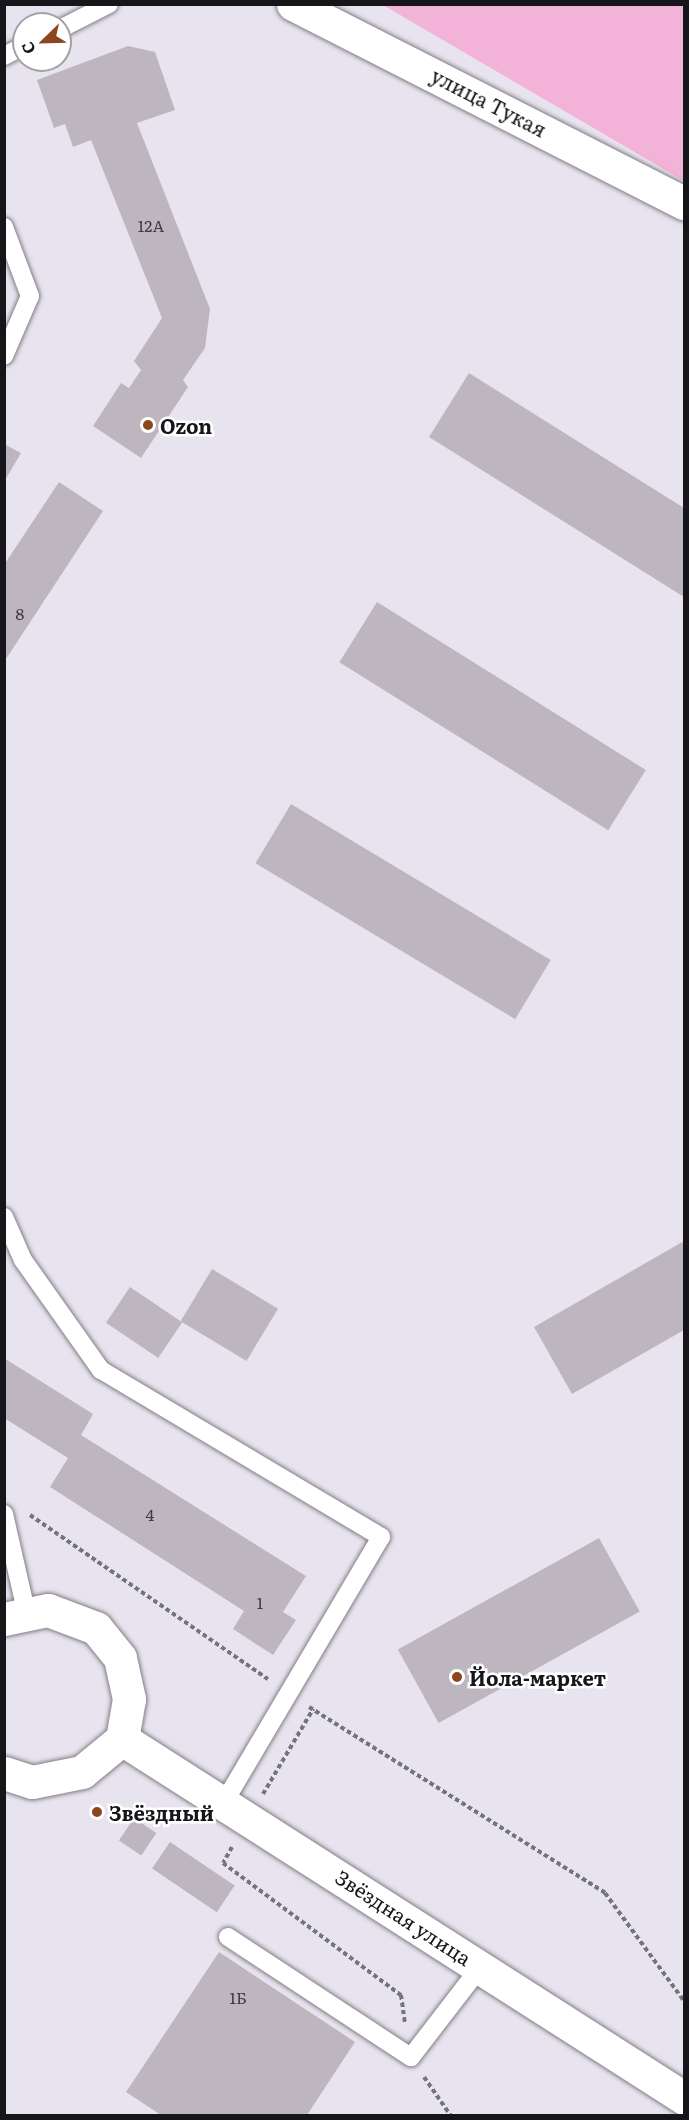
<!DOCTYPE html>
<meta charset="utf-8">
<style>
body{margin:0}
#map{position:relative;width:689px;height:2120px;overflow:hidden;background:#e8e4ef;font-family:Literata,serif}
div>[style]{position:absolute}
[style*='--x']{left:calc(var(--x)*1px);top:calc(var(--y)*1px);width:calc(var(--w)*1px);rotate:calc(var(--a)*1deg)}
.green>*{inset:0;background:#f3b2d7}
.building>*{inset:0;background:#beb6bf;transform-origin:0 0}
.path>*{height:4px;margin-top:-2px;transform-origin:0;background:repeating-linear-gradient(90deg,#76747b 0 4.5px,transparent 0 7.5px)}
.roads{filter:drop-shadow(0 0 2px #817e87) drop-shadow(0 0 2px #817e87)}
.service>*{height:18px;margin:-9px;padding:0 9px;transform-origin:9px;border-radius:9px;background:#fff}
.minor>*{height:33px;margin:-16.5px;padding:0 16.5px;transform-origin:16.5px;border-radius:16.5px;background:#fff}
.dots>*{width:16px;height:16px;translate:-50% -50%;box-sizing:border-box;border:3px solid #fff;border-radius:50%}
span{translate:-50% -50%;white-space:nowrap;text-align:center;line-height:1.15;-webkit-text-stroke:5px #fff;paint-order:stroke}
.number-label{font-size:16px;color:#403d42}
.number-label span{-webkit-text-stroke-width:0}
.street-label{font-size:20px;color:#161519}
.poi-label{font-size:20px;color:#161519;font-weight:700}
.left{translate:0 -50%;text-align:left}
.frame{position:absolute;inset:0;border:6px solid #161519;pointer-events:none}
.north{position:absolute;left:12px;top:12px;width:60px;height:60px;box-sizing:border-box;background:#fff;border:2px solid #a2a1a3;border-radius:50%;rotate:247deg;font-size:16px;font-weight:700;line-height:24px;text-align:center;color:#161519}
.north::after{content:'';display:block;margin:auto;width:21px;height:27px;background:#8b461d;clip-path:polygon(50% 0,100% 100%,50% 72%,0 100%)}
</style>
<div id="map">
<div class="green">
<i style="clip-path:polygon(383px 5px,684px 5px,684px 181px)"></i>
</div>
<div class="building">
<i style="clip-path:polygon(128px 46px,155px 52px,175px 110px,137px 123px,210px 309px,205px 348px,183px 380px,188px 387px,141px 458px,93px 426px,121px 383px,129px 388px,141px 370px,134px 361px,162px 318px,91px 140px,73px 147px,65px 124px,54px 128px,37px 80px)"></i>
<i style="clip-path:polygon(469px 373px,684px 508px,684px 597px,429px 437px)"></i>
<i style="clip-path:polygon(4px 444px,21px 453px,4px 482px)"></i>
<i style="clip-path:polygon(59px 482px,103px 511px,4px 662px,4px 565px)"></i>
<i style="left:377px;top:602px;width:317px;height:71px;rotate:32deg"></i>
<i style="left:291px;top:804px;width:303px;height:69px;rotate:31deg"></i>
<i style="clip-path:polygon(684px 1241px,684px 1330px,572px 1394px,534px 1327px)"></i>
<i style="left:212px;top:1269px;width:77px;height:61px;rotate:31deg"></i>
<i style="left:130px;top:1287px;width:63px;height:43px;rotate:34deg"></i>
<i style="clip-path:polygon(4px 1358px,93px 1414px,81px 1435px,306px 1576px,283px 1612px,296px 1620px,273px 1655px,233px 1629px,244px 1611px,50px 1487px,68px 1458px,4px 1418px)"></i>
<i style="left:599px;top:1538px;width:84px;height:230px;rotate:61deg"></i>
<i style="left:134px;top:1818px;width:27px;height:27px;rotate:34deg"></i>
<i style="left:170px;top:1842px;width:78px;height:32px;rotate:34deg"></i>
<i style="clip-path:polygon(219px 1952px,355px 2042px,307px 2115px,161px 2115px,126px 2092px)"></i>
</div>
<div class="path">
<i style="--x:30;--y:1515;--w:289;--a:34.6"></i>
<i style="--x:309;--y:1707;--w:350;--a:32.1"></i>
<i style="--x:605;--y:1893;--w:134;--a:53.8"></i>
<i style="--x:263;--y:1794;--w:99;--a:-59.5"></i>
<i style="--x:232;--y:1847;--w:18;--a:119"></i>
<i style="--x:223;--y:1863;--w:222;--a:36.6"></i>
<i style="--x:401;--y:1995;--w:28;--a:82"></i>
<i style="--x:424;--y:2077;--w:47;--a:55.3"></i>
</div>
<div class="roads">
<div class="service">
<i style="--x:60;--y:29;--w:55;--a:-27"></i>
<i style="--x:4;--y:56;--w:22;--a:-27"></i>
<i style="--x:4;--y:227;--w:74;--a:69.4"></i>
<i style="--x:30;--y:296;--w:65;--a:113.4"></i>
<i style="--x:4;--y:1217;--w:47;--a:66.2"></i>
<i style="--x:23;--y:1260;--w:135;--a:54.7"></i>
<i style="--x:101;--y:1370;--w:326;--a:30.8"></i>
<i style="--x:381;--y:1537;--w:308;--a:120.6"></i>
<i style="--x:4;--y:1514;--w:99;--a:77.2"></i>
<i style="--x:228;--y:1937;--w:219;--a:33.3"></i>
<i style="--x:411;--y:2057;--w:115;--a:-52.4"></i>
</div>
<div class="minor">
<i style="--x:293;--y:4;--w:439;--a:27"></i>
<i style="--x:4;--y:1619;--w:45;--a:-11.6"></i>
<i style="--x:48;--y:1610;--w:51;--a:20.6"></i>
<i style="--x:96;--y:1628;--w:38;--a:51"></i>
<i style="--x:120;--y:1658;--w:42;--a:77.6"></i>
<i style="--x:129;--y:1699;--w:41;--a:99.9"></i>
<i style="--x:122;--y:1739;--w:52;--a:140.5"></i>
<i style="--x:82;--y:1772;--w:51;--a:168.7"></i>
<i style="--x:32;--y:1782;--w:29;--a:-162"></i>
<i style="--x:122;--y:1739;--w:667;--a:32.57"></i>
</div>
</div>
<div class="dots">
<i style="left:148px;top:425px;background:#8b461d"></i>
<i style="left:457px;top:1677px;background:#8b461d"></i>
<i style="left:97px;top:1812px;background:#8b461d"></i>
</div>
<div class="number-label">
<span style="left:151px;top:225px">12А</span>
<span style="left:20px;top:613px">8</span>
<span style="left:150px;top:1514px">4</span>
<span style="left:260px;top:1602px">1</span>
<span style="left:238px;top:1997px">1Б</span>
</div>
<div class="street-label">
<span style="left:489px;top:102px;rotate:27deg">улица Тукая</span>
<span style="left:404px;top:1917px;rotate:33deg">Звёздная улица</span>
</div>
<div class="poi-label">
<span class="left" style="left:160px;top:425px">Ozon</span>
<span class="left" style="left:469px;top:1677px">Йола-маркет</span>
<span class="left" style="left:109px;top:1812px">Звёздный</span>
</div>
<div class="frame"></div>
<div class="north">С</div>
</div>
